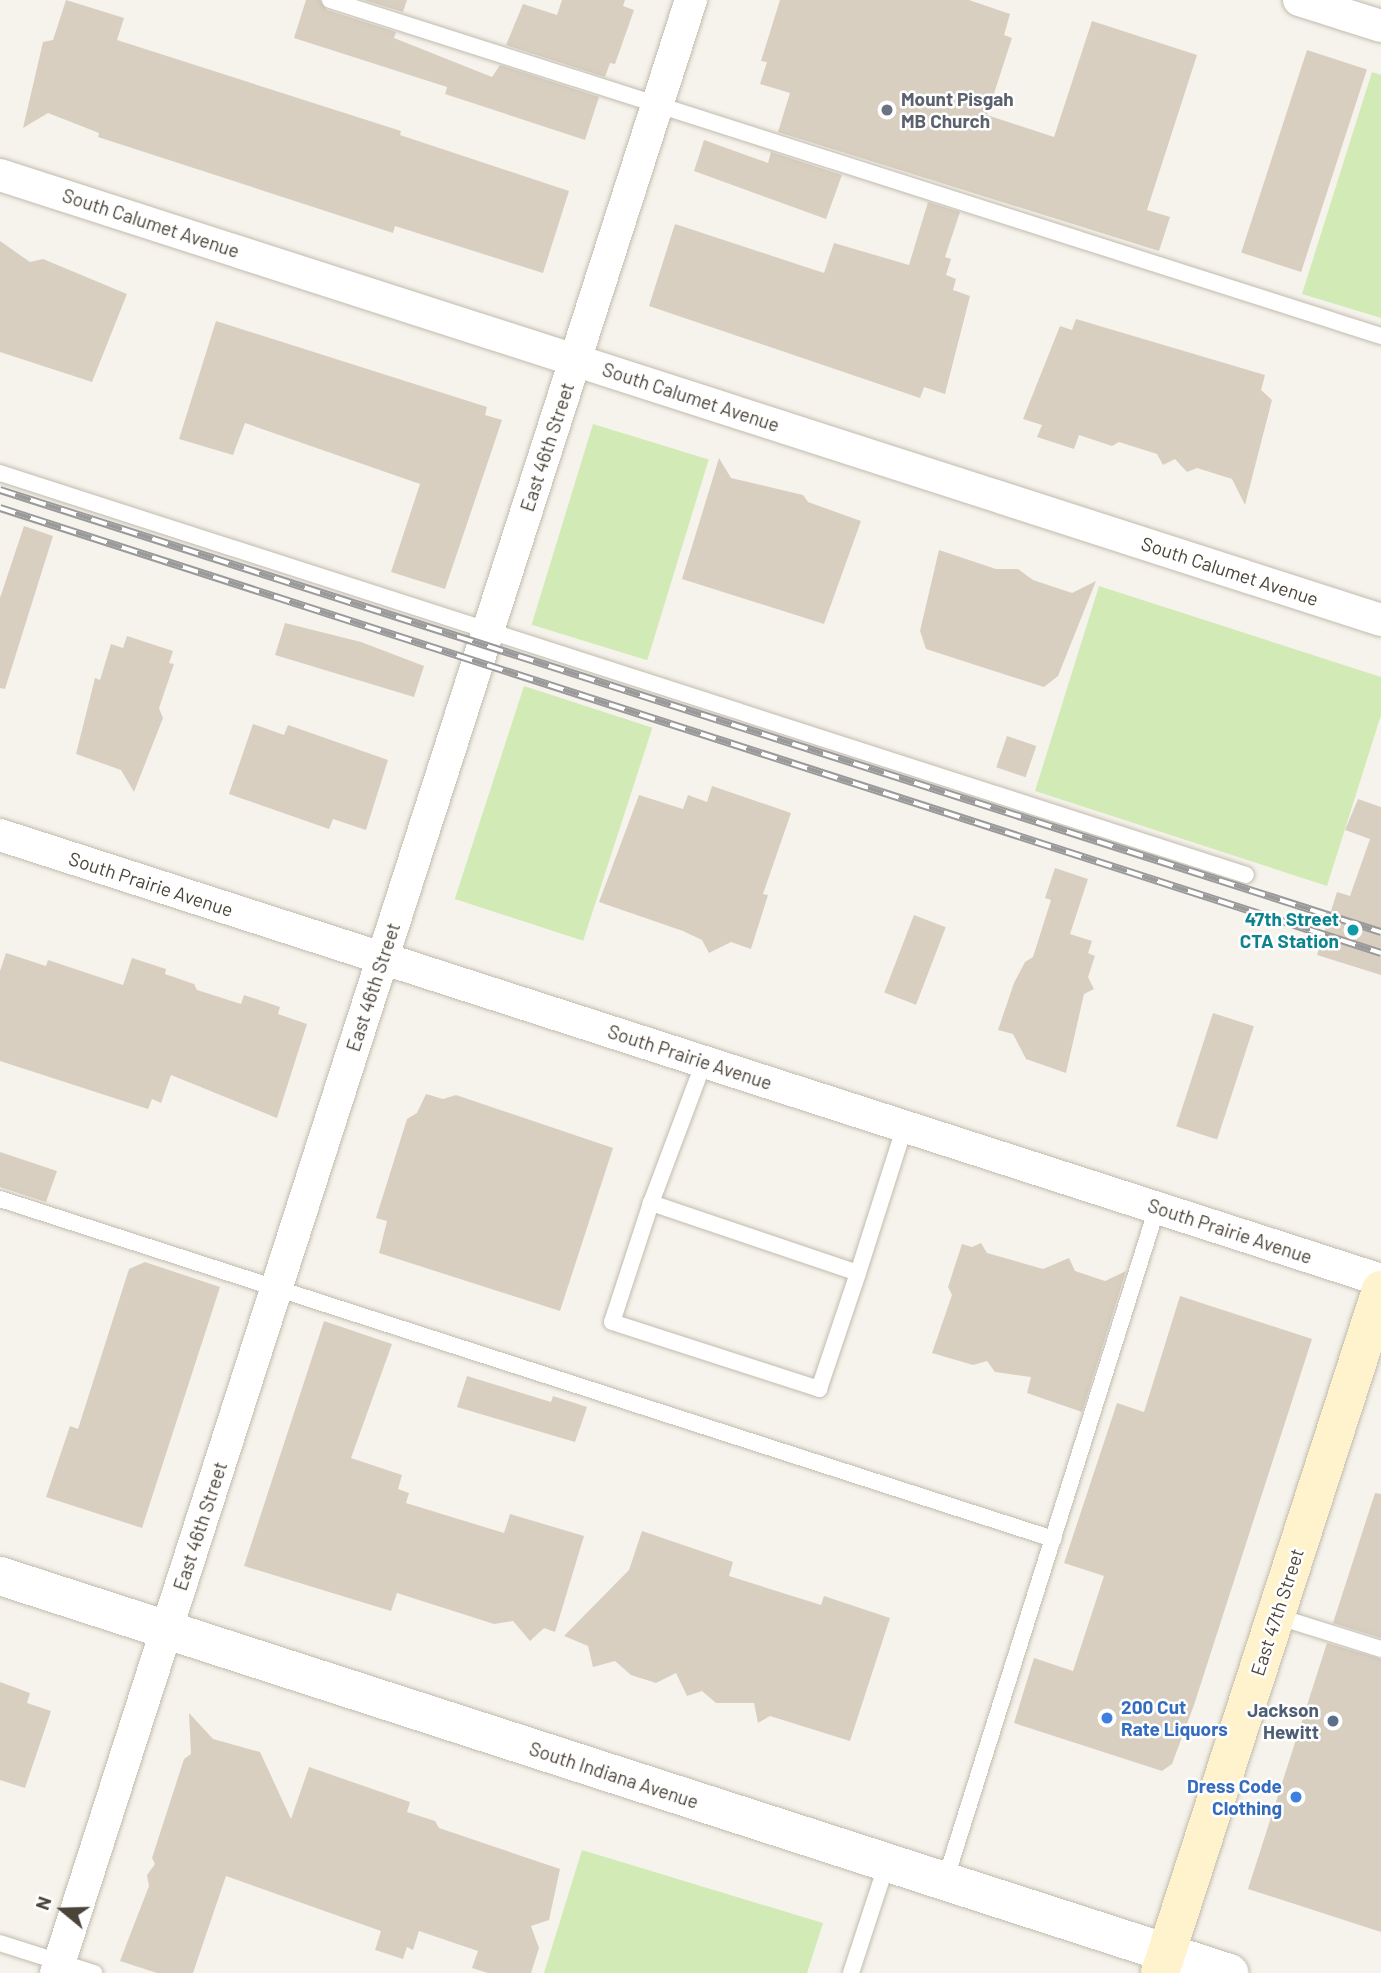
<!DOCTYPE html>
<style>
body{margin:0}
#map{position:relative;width:1381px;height:1973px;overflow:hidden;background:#f6f3ec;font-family:Barlow,sans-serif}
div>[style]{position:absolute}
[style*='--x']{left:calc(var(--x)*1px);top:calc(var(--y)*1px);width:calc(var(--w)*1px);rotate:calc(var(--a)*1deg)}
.green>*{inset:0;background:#d2eab5;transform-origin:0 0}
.building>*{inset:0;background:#d8cfc1;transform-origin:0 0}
.roads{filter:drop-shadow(0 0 2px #c2bbae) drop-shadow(0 0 2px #c2bbae)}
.service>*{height:16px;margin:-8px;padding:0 8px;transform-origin:8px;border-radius:8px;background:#fff}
.minor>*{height:32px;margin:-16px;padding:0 16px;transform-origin:16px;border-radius:16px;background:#fff}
.tertiary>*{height:38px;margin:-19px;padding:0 19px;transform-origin:19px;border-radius:19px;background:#fff}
.secondary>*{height:38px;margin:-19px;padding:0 19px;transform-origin:19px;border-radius:19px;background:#fff3cd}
.rail>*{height:8px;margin-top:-4px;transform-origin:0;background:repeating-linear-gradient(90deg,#fff 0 16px,#9a9a9a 0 32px);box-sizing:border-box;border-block:2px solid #9a9a9a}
.dots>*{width:19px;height:19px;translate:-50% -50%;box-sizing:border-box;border:4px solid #fff;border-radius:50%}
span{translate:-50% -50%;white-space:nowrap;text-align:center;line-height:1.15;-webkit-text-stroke:5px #fff;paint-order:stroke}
.worship-label{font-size:19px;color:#5b616d;font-weight:700}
.left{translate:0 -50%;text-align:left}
.street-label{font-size:19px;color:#4b4439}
.culture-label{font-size:19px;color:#0d838f;font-weight:700}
.right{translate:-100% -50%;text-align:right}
.shop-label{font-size:19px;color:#366cbe;font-weight:700}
.service-label{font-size:19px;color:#4e5e75;font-weight:700}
.north{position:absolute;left:28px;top:1875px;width:70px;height:70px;-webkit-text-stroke:5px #fff;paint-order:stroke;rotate:289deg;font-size:19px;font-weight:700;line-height:28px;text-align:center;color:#4b4439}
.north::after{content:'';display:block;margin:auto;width:24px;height:32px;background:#4b4439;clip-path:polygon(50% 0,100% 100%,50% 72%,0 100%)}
</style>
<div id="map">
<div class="green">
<i style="clip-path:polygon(1372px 72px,1381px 75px,1381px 318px,1302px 294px)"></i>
<i style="left:593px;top:424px;width:121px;height:210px;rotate:17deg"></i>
<i style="clip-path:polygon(1099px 586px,1381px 677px,1381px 715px,1327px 886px,1035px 791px)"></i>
<i style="left:524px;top:686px;width:135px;height:224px;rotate:18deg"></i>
<i style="clip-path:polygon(582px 1850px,823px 1923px,807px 1973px,544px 1973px)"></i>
</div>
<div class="building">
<i style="clip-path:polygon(66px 0,124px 18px,117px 40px,401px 131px,400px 135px,569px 191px,543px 273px,395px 226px,393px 233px,172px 161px,98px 137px,99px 133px,48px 113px,23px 128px,43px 42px,53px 40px)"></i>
<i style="clip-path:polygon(306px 0,320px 0,327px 10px,396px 32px,394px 38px,492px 77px,500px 65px,599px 97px,585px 140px,445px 94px,447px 87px,294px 38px)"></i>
<i style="clip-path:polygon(364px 0,407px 0,403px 12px)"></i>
<i style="clip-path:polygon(562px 0,625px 0,623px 6px,634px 10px,615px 64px,610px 63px,605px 77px,506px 45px,523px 4px,557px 15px)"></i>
<i style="clip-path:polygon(780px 0,969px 0,1010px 14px,1004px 35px,1012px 38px,987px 115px,1054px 137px,1092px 21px,1197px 55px,1147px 210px,1170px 217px,1159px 251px,778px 132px,790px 93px,760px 84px,767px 62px,761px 61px)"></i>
<i style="left:1307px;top:50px;width:63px;height:213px;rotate:18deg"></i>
<i style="clip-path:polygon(704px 140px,768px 163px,771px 152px,842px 175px,826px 219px,694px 171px)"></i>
<i style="clip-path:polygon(928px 202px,960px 212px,945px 257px,951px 259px,946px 275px,956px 279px,953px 290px,970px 296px,945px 394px,924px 387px,920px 398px,649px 306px,675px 224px,824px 273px,834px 243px,909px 265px)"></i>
<i style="clip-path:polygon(0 241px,30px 262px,43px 259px,127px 294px,92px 382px,0 352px)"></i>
<i style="clip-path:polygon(1076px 319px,1265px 375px,1261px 390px,1272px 400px,1245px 505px,1232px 479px,1197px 468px,1187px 472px,1175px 459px,1163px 465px,1157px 454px,1119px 442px,1112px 446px,1079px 435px,1074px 449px,1037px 437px,1042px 425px,1023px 419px,1060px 326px,1072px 330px)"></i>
<i style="clip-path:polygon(216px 321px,487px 407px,485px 415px,502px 420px,445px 589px,391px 572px,420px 484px,245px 423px,233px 455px,179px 439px)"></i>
<i style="clip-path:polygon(719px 458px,731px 478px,803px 495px,808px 502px,861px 521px,824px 624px,682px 579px)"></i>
<i style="clip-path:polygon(24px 526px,53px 536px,5px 689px,0 688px,0 598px)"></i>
<i style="clip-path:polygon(939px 550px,996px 569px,1018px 569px,1033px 580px,1072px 593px,1096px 581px,1058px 676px,1044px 687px,926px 649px,920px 631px)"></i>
<i style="clip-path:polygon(285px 623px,361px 642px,424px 666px,414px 697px,275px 655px)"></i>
<i style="clip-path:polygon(127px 636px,173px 651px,169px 663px,174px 664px,159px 708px,163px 718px,134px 792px,121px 770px,76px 754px,95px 678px,100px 680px,111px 644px,123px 648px)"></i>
<i style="clip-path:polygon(253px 724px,284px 735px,288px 725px,388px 760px,366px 830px,333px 819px,329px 829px,229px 794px)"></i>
<i style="left:1007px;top:736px;width:31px;height:33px;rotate:19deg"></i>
<i style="clip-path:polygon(712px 786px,791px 813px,763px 894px,768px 895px,751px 949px,731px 942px,709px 953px,702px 940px,683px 931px,599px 902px,639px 795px,683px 809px,688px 795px,707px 802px)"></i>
<i style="clip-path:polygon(1358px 799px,1381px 807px,1381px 975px,1317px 955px,1337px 892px,1350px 896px,1370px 839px,1345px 830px)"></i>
<i style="clip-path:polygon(1055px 868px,1088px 879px,1070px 934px,1092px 941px,1088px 953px,1095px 956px,1088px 977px,1094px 989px,1084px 994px,1066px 1073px,1026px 1059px,1013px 1034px,998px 1030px,1014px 983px,1025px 962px,1033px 957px,1051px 900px,1045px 898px)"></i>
<i style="left:914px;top:915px;width:34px;height:83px;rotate:21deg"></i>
<i style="clip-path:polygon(6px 953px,46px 966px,48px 960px,123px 985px,132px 958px,166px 969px,165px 974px,194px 984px,197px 990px,241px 1004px,244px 995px,280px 1007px,278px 1014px,307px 1024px,277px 1118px,171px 1075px,161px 1103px,152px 1099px,148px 1109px,0 1061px,0 971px)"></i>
<i style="left:1213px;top:1013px;width:43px;height:119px;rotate:18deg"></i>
<i style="clip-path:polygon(426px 1094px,443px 1099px,456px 1095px,613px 1148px,560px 1311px,379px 1253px,387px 1221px,376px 1218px,407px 1119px,417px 1113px)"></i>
<i style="clip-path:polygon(0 1152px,57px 1171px,46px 1202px,0 1187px)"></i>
<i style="clip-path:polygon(981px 1243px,987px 1253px,1043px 1269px,1069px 1258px,1075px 1271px,1105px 1281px,1126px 1271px,1082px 1412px,1027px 1393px,1031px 1377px,995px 1372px,987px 1361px,973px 1365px,932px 1353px,952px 1295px,948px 1287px,962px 1244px,972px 1247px)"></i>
<i style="clip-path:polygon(145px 1262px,220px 1287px,142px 1528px,46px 1497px,70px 1426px,78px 1429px,129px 1269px)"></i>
<i style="clip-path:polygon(1180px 1296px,1312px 1339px,1194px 1705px,1172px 1764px,1162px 1771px,1014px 1723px,1034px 1658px,1073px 1671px,1104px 1576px,1064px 1563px,1117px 1403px,1144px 1412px)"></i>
<i style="clip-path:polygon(324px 1321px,392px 1344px,351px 1458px,402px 1475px,398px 1489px,409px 1493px,406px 1503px,504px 1533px,510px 1514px,584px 1536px,555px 1632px,544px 1628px,530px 1641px,513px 1621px,494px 1624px,397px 1593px,391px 1611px,244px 1566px)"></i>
<i style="clip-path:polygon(467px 1376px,551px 1402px,553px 1396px,587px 1407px,575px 1442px,457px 1407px)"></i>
<i style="clip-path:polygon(1375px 1493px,1381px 1494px,1381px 1638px,1333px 1623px)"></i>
<i style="clip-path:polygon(642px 1531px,733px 1562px,729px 1576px,821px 1605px,824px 1596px,890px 1618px,850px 1741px,770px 1716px,758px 1723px,754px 1703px,716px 1703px,702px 1691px,687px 1696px,676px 1673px,656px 1683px,631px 1675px,615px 1661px,593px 1667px,588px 1646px,564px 1636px,629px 1570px)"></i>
<i style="clip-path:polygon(1327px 1643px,1381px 1659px,1381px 1932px,1248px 1889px)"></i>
<i style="clip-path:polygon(0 1682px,30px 1693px,27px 1703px,51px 1711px,25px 1788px,0 1780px)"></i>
<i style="clip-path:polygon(189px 1713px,213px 1739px,260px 1752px,291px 1819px,309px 1767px,410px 1802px,407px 1812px,435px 1821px,439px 1828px,560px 1869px,549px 1920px,531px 1926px,539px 1948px,531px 1973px,488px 1973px,472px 1968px,478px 1951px,419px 1931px,413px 1950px,407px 1947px,403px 1959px,375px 1950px,381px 1931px,226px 1876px,193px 1973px,157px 1973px,120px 1961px,149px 1886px,147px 1875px,155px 1864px,152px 1858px,184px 1759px,191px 1754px)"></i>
</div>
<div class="roads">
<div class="service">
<i style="--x:330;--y:0;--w:1103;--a:17.73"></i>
<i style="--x:0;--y:473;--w:1309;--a:17.88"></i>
<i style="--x:0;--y:1199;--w:1107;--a:17.89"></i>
<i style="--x:651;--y:1203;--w:151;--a:-69.4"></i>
<i style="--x:858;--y:1273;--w:219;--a:-161.3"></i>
<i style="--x:651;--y:1203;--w:125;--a:108.1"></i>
<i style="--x:612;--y:1322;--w:218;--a:17.9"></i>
<i style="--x:819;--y:1389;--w:122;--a:-71.4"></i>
<i style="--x:858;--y:1273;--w:154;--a:-72.3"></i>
<i style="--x:1276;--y:1616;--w:110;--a:17.4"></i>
<i style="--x:945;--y:1881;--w:706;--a:-72.52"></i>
<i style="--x:0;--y:1943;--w:99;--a:17.7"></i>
<i style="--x:851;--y:1973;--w:116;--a:-71.9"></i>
</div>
<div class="minor">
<i style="--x:1299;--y:0;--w:86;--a:17.6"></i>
<i style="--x:0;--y:175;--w:1451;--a:17.86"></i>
<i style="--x:0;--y:835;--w:1451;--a:17.86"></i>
<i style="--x:56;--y:1973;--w:2073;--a:-72.16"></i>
</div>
<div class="tertiary">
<i style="--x:0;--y:1576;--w:1292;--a:17.9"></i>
</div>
<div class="secondary">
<i style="--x:1160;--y:1973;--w:718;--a:-72.07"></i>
</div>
</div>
<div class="rail">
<i style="--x:0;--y:490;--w:1450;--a:17.75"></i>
<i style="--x:0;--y:508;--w:1451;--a:17.86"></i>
</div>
<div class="dots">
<i style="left:887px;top:110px;background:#6b7280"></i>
<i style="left:1353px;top:930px;background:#0f9aa8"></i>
<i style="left:1107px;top:1718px;background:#3f7fe0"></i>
<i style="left:1333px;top:1721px;background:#5c6f8a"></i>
<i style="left:1296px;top:1797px;background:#3f7fe0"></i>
</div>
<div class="worship-label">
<span class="left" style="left:901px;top:110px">Mount Pisgah<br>MB Church</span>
</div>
<div class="street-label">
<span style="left:151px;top:223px;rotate:18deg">South Calumet Avenue</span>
<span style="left:691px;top:397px;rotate:18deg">South Calumet Avenue</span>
<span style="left:547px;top:447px;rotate:-72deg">East 46th Street</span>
<span style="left:1230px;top:571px;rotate:18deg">South Calumet Avenue</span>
<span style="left:151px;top:884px;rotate:18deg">South Prairie Avenue</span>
<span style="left:373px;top:987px;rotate:-72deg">East 46th Street</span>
<span style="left:690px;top:1057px;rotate:18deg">South Prairie Avenue</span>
<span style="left:1230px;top:1231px;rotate:18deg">South Prairie Avenue</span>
<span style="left:200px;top:1526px;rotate:-72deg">East 46th Street</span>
<span style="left:1277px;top:1612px;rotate:-72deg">East 47th Street</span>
<span style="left:614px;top:1775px;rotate:18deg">South Indiana Avenue</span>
</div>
<div class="culture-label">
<span class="right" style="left:1339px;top:930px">47th Street<br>CTA Station</span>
</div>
<div class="shop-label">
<span class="left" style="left:1121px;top:1718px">200 Cut<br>Rate Liquors</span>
<span class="right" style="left:1282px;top:1797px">Dress Code<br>Clothing</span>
</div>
<div class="service-label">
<span class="right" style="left:1319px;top:1721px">Jackson<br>Hewitt</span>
</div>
<div class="north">N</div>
</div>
